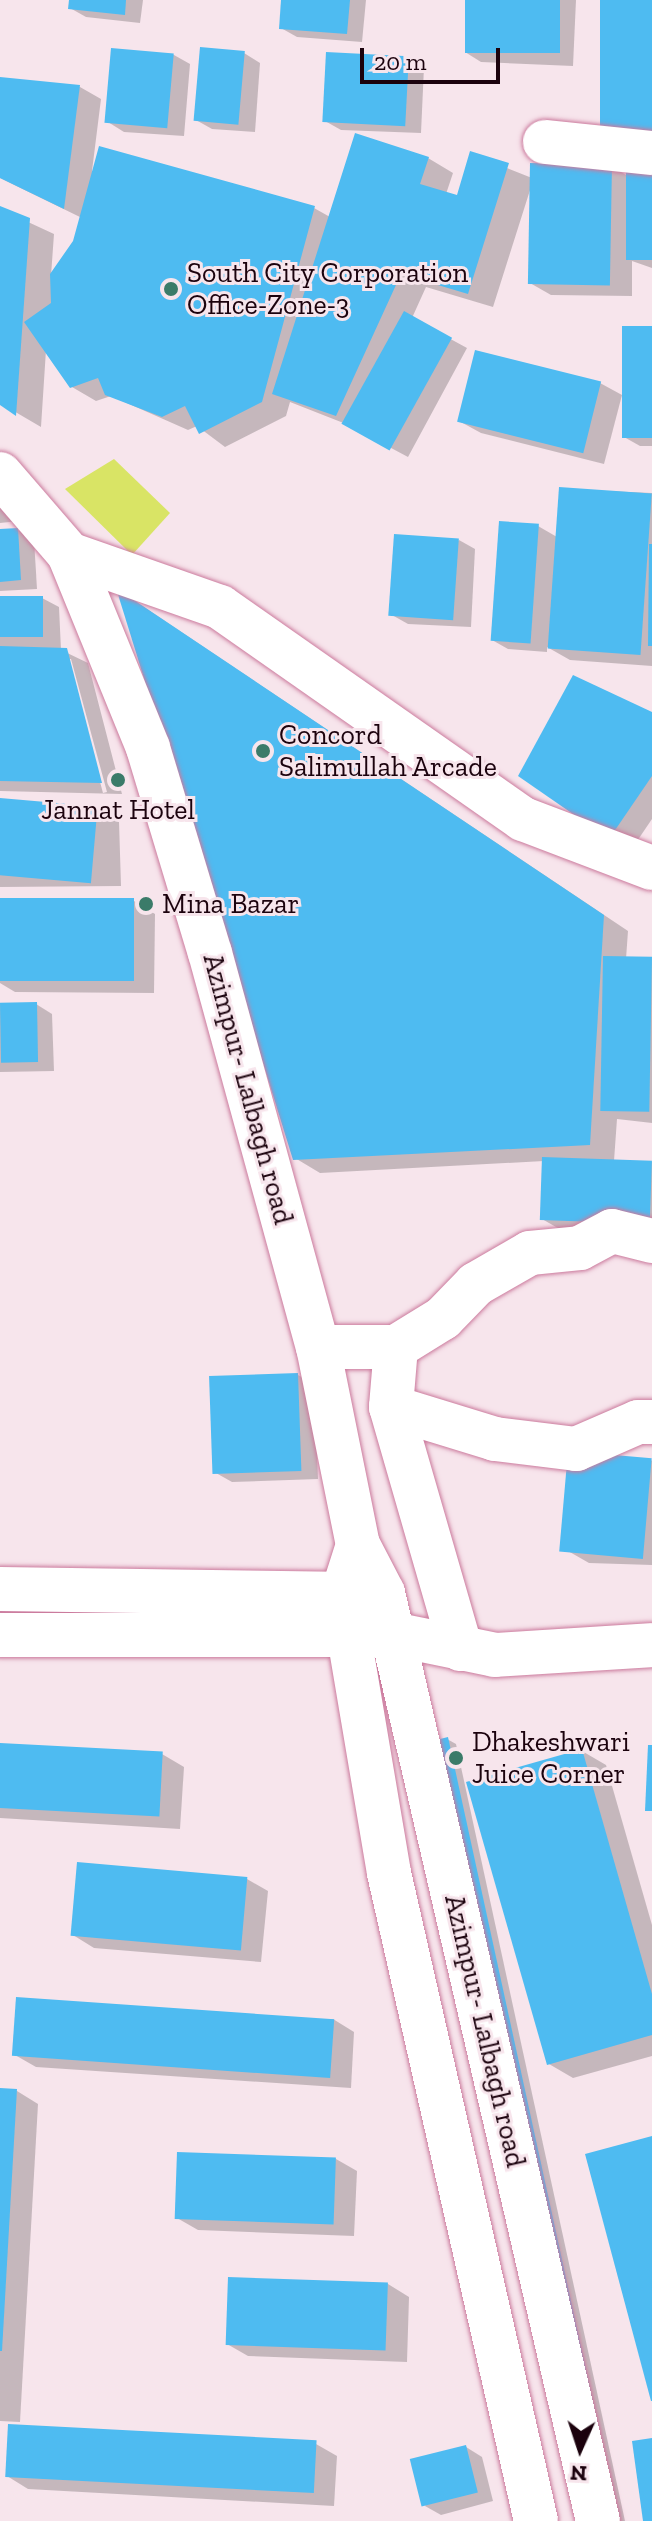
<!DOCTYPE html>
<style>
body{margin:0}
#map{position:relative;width:652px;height:2521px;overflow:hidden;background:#f7e5ec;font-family:"Zilla Slab",serif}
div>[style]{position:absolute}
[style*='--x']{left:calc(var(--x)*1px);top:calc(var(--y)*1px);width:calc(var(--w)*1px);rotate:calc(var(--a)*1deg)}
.green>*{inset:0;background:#d9e465}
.shadow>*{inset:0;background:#0003}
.building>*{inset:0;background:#4ebbf1;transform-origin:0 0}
.roads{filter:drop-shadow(0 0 2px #cb7a9d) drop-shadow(0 0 2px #cb7a9d)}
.street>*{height:44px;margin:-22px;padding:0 22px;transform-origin:22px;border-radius:22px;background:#fff}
.secondary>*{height:44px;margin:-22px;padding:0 22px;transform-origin:22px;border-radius:22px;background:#fff}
.dots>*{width:22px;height:22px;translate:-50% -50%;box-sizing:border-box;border:4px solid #f7e5ec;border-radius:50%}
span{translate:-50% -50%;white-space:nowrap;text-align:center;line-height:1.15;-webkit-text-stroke:6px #f7e5ec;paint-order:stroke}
.poi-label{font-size:28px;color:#1b020d}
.left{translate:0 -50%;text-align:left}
.street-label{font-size:28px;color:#1b020d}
.north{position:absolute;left:540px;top:2409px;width:80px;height:80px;-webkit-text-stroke:6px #f7e5ec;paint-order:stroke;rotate:183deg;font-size:22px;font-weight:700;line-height:32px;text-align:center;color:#1b020d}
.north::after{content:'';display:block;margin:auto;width:28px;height:36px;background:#1b020d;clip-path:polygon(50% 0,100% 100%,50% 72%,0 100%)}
.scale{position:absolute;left:360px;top:48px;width:140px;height:36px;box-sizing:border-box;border:4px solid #1b020d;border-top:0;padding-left:10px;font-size:24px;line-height:28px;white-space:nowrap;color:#1b020d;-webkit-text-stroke:6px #f7e5ec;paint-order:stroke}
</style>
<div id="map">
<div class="green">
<i style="clip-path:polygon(114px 459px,170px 513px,132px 555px,65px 489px)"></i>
</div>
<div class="shadow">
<i style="clip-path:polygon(71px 0,143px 0,140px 23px,86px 17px,70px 8px)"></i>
<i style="clip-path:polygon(283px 0,366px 0,362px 42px,297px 37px,281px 28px)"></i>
<i style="clip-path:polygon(468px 0,576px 0,573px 66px,481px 62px,465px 52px)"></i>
<i style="clip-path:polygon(113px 50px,174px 55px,190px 64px,184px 136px,124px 132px,108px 122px)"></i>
<i style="clip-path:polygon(244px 53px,260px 63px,255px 132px,212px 129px,196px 120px)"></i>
<i style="clip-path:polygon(408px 58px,424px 67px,421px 133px,341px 130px,325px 121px)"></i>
<i style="clip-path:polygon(0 79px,80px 87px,101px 99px,92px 171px,314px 208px,330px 217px,428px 158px,453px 173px,446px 194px,458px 198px,472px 154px,532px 178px,612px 167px,628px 176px,652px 169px,652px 268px,632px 261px,632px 296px,551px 295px,530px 283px,531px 187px,493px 307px,426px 287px,412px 318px,467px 348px,408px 457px,346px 424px,290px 402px,286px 416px,225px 447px,197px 426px,188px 430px,111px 396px,96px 401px,72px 387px,46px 350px,41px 427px,0 403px,0 209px,54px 234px,51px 276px,75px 242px,82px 218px,0 178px)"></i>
<i style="clip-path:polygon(652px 328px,652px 446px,640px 446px,624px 437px)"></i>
<i style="clip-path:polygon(600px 383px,622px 395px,604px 464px,481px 433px,459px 421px)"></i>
<i style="clip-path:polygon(560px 489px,652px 493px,652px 666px,570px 660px,547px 647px,547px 652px,508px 649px,492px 640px,538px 526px,557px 537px)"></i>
<i style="clip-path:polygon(0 499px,19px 521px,0 523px)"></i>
<i style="clip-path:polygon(18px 530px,34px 539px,37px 589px,0 591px,0 531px)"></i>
<i style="clip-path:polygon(459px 540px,475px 549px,471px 627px,408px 624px,392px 615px)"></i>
<i style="clip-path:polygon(evenodd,0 598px,42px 598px,59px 607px,61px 650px,88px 663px,122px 794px,0 791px,0 598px,67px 659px,71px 659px,107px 792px,103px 793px,67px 659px)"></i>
<i style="clip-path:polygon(141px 605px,628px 931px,626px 959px,652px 959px,652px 1123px,617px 1119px,614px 1161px,652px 1162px,652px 1233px,563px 1231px,542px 1219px,544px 1161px,320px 1173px,295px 1158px)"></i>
<i style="clip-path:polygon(652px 714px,652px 819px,631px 850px,610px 838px)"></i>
<i style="clip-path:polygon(0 800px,97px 809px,119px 822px,121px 886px,0 887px)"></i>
<i style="clip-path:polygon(0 900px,134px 901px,155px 914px,154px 993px,15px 992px,0 983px)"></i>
<i style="clip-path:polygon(36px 1004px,52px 1014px,54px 1071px,0 1072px,0 1005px)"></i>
<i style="clip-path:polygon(298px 1375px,314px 1384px,318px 1479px,232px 1482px,216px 1473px)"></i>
<i style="clip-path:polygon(652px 1460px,652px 1565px,589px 1563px,568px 1551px)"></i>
<i style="clip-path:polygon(447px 1739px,456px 1744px,625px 2521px,611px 2521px)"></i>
<i style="clip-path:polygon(0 1745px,162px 1754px,184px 1767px,180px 1829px,0 1818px)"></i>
<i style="clip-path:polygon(582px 1751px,606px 1765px,652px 1925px,652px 2056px,573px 2078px,549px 2064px)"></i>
<i style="clip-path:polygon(247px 1879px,268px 1891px,261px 1962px,94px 1948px,73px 1935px)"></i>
<i style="clip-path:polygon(333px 2019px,354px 2032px,351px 2088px,36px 2067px,15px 2055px)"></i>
<i style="clip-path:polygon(0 2090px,17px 2091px,38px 2104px,20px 2422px,0 2421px)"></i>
<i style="clip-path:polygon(336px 2159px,357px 2171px,354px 2236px,198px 2230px,177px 2218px)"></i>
<i style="clip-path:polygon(230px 2279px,388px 2284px,409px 2297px,407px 2362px,248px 2356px,227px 2344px)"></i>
<i style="clip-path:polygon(316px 2444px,337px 2456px,334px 2506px,28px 2489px,7px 2476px)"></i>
<i style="clip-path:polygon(466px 2447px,482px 2457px,493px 2501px,441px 2515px,425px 2506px)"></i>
</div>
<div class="building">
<i style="clip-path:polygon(69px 0,126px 0,125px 15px,68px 9px)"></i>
<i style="clip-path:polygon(281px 0,350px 0,347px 34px,279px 29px)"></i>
<i style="left:465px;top:0;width:95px;height:53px"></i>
<i style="left:600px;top:0;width:52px;height:137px"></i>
<i style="left:200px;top:47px;width:45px;height:74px;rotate:5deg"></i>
<i style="left:111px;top:48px;width:63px;height:75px;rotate:5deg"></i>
<i style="left:326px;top:52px;width:83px;height:70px;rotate:3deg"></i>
<i style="clip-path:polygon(0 77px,80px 85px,64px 209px,0 178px)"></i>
<i style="clip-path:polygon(355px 133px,429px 157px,420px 184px,457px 195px,470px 151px,509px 163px,468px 294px,401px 274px,336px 416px,272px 394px)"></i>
<i style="clip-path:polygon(99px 146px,315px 206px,262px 402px,199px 434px,185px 406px,162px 417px,105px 395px,98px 378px,70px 388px,24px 322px,51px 303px,50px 274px,73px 241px)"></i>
<i style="left:530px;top:163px;width:82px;height:121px;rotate:1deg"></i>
<i style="left:626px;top:167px;width:26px;height:93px"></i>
<i style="clip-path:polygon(0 206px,30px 218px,16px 416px,0 405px)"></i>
<i style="left:404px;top:311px;width:55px;height:129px;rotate:29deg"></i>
<i style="left:622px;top:326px;width:30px;height:112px"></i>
<i style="left:475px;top:350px;width:130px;height:74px;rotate:14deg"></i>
<i style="left:559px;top:487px;width:93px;height:162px;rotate:4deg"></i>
<i style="left:499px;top:521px;width:40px;height:120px;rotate:4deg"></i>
<i style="clip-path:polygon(18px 528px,21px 580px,0 582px,0 529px)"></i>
<i style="left:394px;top:534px;width:65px;height:82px;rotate:4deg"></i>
<i style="clip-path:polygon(649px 544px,652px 544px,652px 646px,648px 646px)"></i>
<i style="clip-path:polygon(116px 588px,604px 915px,590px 1145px,293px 1160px)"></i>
<i style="left:0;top:596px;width:43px;height:41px"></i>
<i style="clip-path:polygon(0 646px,67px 648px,102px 783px,0 781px)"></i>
<i style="clip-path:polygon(573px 675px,652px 712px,652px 776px,609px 839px,518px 776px)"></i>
<i style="left:0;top:798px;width:98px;height:77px;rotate:5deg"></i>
<i style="left:0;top:898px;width:134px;height:83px"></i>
<i style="left:603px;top:956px;width:49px;height:155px;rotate:1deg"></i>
<i style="left:37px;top:1002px;width:60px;height:37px;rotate:89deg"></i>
<i style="left:542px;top:1157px;width:110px;height:63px;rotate:2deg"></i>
<i style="left:298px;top:1373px;width:98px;height:89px;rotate:88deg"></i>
<i style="left:568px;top:1451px;width:84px;height:101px;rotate:5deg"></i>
<i style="clip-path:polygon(448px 1737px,619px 2521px,436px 1740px)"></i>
<i style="left:0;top:1743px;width:163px;height:65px;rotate:3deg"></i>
<i style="clip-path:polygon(648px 1745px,652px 1745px,652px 1811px,645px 1811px)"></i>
<i style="clip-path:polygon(582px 1749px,652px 1994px,652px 2035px,547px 2065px,466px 1782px)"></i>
<i style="left:77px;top:1862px;width:171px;height:74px;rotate:5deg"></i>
<i style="left:16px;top:1997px;width:319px;height:59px;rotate:4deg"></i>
<i style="clip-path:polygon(0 2088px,17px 2089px,2px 2351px,0 2351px)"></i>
<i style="clip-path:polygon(652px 2136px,652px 2401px,651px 2401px,585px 2154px)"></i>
<i style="left:177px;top:2152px;width:159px;height:67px;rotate:2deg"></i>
<i style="left:228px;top:2277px;width:160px;height:68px;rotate:2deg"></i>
<i style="left:8px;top:2424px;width:309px;height:53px;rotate:3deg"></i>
<i style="clip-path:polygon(652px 2438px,652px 2521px,643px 2521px,632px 2441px)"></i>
<i style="left:466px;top:2445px;width:49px;height:58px;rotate:76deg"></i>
</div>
<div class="roads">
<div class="street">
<i style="--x:545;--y:142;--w:108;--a:5.9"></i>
<i style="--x:69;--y:554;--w:160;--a:19.3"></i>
<i style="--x:220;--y:607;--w:370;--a:35"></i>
<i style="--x:523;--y:819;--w:138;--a:20.8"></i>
<i style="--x:318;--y:1347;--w:78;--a:0"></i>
<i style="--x:396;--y:1347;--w:55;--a:-31.7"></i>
<i style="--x:443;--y:1318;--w:47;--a:-45.9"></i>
<i style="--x:476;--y:1284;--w:62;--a:-29.9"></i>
<i style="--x:530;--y:1253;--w:50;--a:-5.7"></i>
<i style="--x:580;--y:1248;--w:36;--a:-28"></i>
<i style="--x:612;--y:1231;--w:41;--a:14"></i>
<i style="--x:396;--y:1347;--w:60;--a:94.8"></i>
<i style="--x:391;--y:1407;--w:252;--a:73.9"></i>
<i style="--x:391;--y:1407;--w:109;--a:17.1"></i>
<i style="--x:495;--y:1439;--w:82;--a:7"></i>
<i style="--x:576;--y:1449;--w:68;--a:-23.5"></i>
<i style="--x:638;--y:1422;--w:14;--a:0"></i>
<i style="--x:393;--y:1634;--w:104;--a:11.6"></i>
<i style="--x:495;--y:1655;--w:157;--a:-3.6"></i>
</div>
<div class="secondary">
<i style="--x:0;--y:474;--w:106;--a:49.2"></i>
<i style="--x:69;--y:554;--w:209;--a:67.8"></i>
<i style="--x:148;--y:748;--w:214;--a:73.2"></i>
<i style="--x:210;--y:953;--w:409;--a:74.7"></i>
<i style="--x:318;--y:1347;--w:202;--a:78.6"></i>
<i style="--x:358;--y:1545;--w:54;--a:62.5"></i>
<i style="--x:383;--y:1593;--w:953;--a:76.96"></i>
<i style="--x:358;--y:1545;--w:52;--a:107.7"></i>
<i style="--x:342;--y:1595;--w:282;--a:80.4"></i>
<i style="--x:389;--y:1873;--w:664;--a:77.22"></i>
<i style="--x:0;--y:1589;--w:370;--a:0.8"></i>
<i style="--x:0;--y:1635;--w:378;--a:0"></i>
</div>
</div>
<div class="dots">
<i style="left:171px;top:289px;background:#3b7b69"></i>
<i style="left:263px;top:751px;background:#3b7b69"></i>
<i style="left:118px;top:780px;background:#3b7b69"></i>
<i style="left:146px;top:904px;background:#3b7b69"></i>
<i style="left:456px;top:1758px;background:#3b7b69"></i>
</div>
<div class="poi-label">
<span class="left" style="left:187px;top:289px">South City Corporation<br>Office-Zone-3</span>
<span class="left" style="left:279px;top:751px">Concord<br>Salimullah Arcade</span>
<span style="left:118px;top:810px">Jannat Hotel</span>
<span class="left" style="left:162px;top:904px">Mina Bazar</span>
<span class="left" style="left:472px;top:1758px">Dhakeshwari<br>Juice Corner</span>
</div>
<div class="street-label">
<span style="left:248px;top:1089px;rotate:75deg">Azimpur- Lalbagh road</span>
<span style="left:485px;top:2031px;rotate:77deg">Azimpur- Lalbagh road</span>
</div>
<div class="north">N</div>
<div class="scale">20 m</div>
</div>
